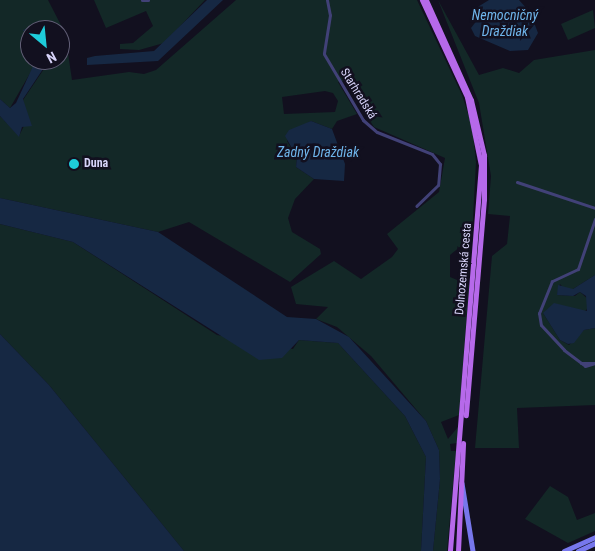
<!DOCTYPE html>
<meta charset="utf-8">
<style>
body{margin:0}
#map{position:relative;width:595px;height:551px;overflow:hidden;background:#12101f;font-family:"Roboto Condensed",sans-serif}
div>[style]{position:absolute}
[style*='--x']{left:calc(var(--x)*1px);top:calc(var(--y)*1px);width:calc(var(--w)*1px);rotate:calc(var(--a)*1deg)}
.green>*{inset:0;background:#132827}
.water>*{inset:0;background:#162843}
.stream>*{height:1px;margin:-0.5px;padding:0 0.5px;transform-origin:0.5px;border-radius:0.5px;background:#162843}
.street>*{height:3px;margin:-1.5px;padding:0 1.5px;transform-origin:1.5px;border-radius:1.5px;background:#414177}
.secondary>*{height:4.5px;margin:-2.25px;padding:0 2.25px;transform-origin:2.25px;border-radius:2.25px;background:#7777ec}
.primary>*{height:5px;margin:-2.5px;padding:0 2.5px;transform-origin:2.5px;border-radius:2.5px;background:#b669ea}
.dots>*{width:14px;height:14px;translate:-50% -50%;box-sizing:border-box;border:2px solid #12101f;border-radius:50%}
span{translate:-50% -50%;white-space:nowrap;text-align:center;line-height:1.15;-webkit-text-stroke:5px #12101f;paint-order:stroke}
.street-label{font-size:12px;color:#d7d3f9}
.poi-label{font-size:12px;color:#d7d3f9;font-weight:700}
.left{translate:0 -50%;text-align:left}
.water-label{font-size:14px;color:#6fb5eb;font-style:italic}
.north{position:absolute;left:20px;top:20px;width:50px;height:50px;box-sizing:border-box;background:#12101f;border:1px solid #615e76;border-radius:50%;rotate:152deg;font-size:14px;font-weight:700;line-height:20px;text-align:center;color:#d7d3f9}
.north::after{content:'';display:block;margin:auto;width:18px;height:22px;background:#1eccda;clip-path:polygon(50% 0,100% 100%,50% 72%,0 100%)}
</style>
<div id="map">
<div class="green">
<i style="clip-path:polygon(evenodd,0 0,48px 0,65px 33px,72px 80px,129px 72px,144px 74px,156px 70px,236px 0,417px 0,462px 95px,472px 126px,476px 162px,472px 237px,450px 255px,450px 277px,469px 285px,459px 415px,441px 422px,448px 439px,458px 427px,457px 443px,450px 444px,451px 451px,456px 451px,447px 551px,433px 551px,440px 479px,439px 450px,426px 421px,371px 356px,337px 327px,316px 319px,328px 307px,296px 304px,291px 287px,334px 261px,361px 279px,392px 257px,398px 249px,387px 234px,439px 192px,445px 158px,374px 127px,344px 81px,338px 82px,357px 114px,337px 121px,332px 129px,311px 121px,294px 131px,287px 141px,297px 158px,296px 167px,314px 179px,295px 199px,288px 218px,292px 232px,320px 249px,321px 254px,290px 282px,189px 222px,158px 232px,0 198px,0 116px,19px 136px,28px 118px,23px 100px,50px 60px,60px 60px,60px 30px,30px 30px,30px 60px,50px 60px,37px 61px,10px 108px,0 99px,0 0,325px 91px,333px 93px,338px 101px,335px 112px,284px 114px,282px 97px,325px 91px)"></i>
<i style="clip-path:polygon(94px 0,205px 0,164px 43px,139px 50px,120px 49px,120px 44px,133px 43px,153px 26px,146px 11px,106px 28px)"></i>
<i style="clip-path:polygon(438px 0,479px 75px,503px 68px,519px 73px,534px 60px,595px 50px,595px 275px,573px 289px,565px 290px,560px 284px,557px 295px,575px 296px,580px 292px,589px 300px,589px 307px,584px 312px,543px 313px,560px 340px,569px 345px,584px 330px,595px 328px,595px 405px,517px 408px,519px 448px,475px 448px,492px 256px,507px 244px,510px 216px,488px 214px,491px 176px,479px 103px)"></i>
<i style="clip-path:polygon(593px 10px,595px 28px,568px 40px,561px 24px)"></i>
<i style="clip-path:polygon(0 224px,73px 242px,217px 335px,293px 349px,299px 340px,338px 343px,405px 416px,426px 457px,421px 551px,184px 551px,49px 385px,0 334px)"></i>
<i style="clip-path:polygon(550px 486px,568px 497px,577px 520px,595px 513px,595px 531px,568px 543px,525px 519px)"></i>
</div>
<div class="water">
<i style="clip-path:polygon(207px 0,223px 0,158px 61px,87px 65px,87px 58px,95px 56px,154px 51px)"></i>
<i style="clip-path:polygon(489px 0,519px 0,530px 12px,538px 33px,528px 50px,510px 51px,475px 36px,471px 28px,478px 19px,476px 8px)"></i>
<i style="clip-path:polygon(50px 60px,50px 66px,43px 69px,23px 99px,32px 126px,22px 127px,19px 137px,0 116px,0 99px,10px 108px,16px 103px,34px 64px)"></i>
<i style="clip-path:polygon(311px 121px,332px 129px,345px 164px,344px 181px,314px 179px,296px 167px,297px 157px,285px 136px,289px 130px)"></i>
<i style="clip-path:polygon(0 198px,158px 232px,287px 317px,316px 319px,349px 337px,426px 421px,439px 450px,440px 479px,433px 551px,421px 551px,426px 457px,405px 416px,338px 343px,299px 340px,282px 358px,259px 360px,73px 242px,0 224px)"></i>
<i style="clip-path:polygon(595px 275px,595px 328px,584px 330px,574px 343px,568px 344px,560px 340px,543px 313px,554px 303px,587px 311px,586px 296px,580px 292px,573px 296px,557px 295px,558px 285px,573px 289px)"></i>
<i style="clip-path:polygon(0 334px,49px 385px,184px 551px,0 551px)"></i>
</div>
<div class="stream">
<i style="--x:23;--y:30;--w:24;--a:-24"></i>
</div>
<div class="street">
<i style="--x:142;--y:0;--w:6;--a:0"></i>
<i style="--x:327;--y:0;--w:15;--a:79"></i>
<i style="--x:330;--y:15;--w:39;--a:99"></i>
<i style="--x:324;--y:54;--w:77;--a:59.4"></i>
<i style="--x:363;--y:120;--w:18;--a:41"></i>
<i style="--x:377;--y:132;--w:59;--a:21.8"></i>
<i style="--x:432;--y:154;--w:13;--a:51"></i>
<i style="--x:440;--y:164;--w:21;--a:95"></i>
<i style="--x:438;--y:185;--w:30;--a:136"></i>
<i style="--x:517;--y:182;--w:82;--a:18.4"></i>
<i style="--x:595;--y:219;--w:53;--a:108.8"></i>
<i style="--x:578;--y:269;--w:29;--a:155"></i>
<i style="--x:552;--y:281;--w:35;--a:112"></i>
<i style="--x:539;--y:313;--w:12;--a:81"></i>
<i style="--x:541;--y:325;--w:34;--a:47"></i>
<i style="--x:564;--y:350;--w:26;--a:37"></i>
<i style="--x:585;--y:366;--w:10;--a:-17"></i>
<i style="--x:581;--y:363;--w:13;--a:0"></i>
</div>
<div class="secondary">
<i style="--x:462;--y:483;--w:69;--a:80.8"></i>
<i style="--x:564;--y:551;--w:34;--a:-24"></i>
<i style="--x:578;--y:551;--w:19;--a:-25"></i>
</div>
<div class="primary">
<i style="--x:422;--y:0;--w:107;--a:65.1"></i>
<i style="--x:467;--y:97;--w:69;--a:78.4"></i>
<i style="--x:481;--y:165;--w:387;--a:94.6"></i>
<i style="--x:426;--y:0;--w:110;--a:65.8"></i>
<i style="--x:471;--y:100;--w:57;--a:76.7"></i>
<i style="--x:484;--y:155;--w:44;--a:90"></i>
<i style="--x:484;--y:199;--w:217;--a:94.8"></i>
<i style="--x:458;--y:551;--w:108;--a:-87.3"></i>
</div>
<div class="dots">
<i style="left:74px;top:164px;background:#1eccda"></i>
</div>
<div class="street-label">
<span style="left:358px;top:94px;rotate:58deg">Starhradská</span>
<span style="left:464px;top:269px;rotate:-85deg">Dolnozemská cesta</span>
</div>
<div class="poi-label">
<span class="left" style="left:84px;top:164px">Duna</span>
</div>
<div class="water-label">
<span style="left:505px;top:23px">Nemocničný<br>Draždiak</span>
<span style="left:318px;top:152px">Zadný Draždiak</span>
</div>
<div class="north">N</div>
</div>
